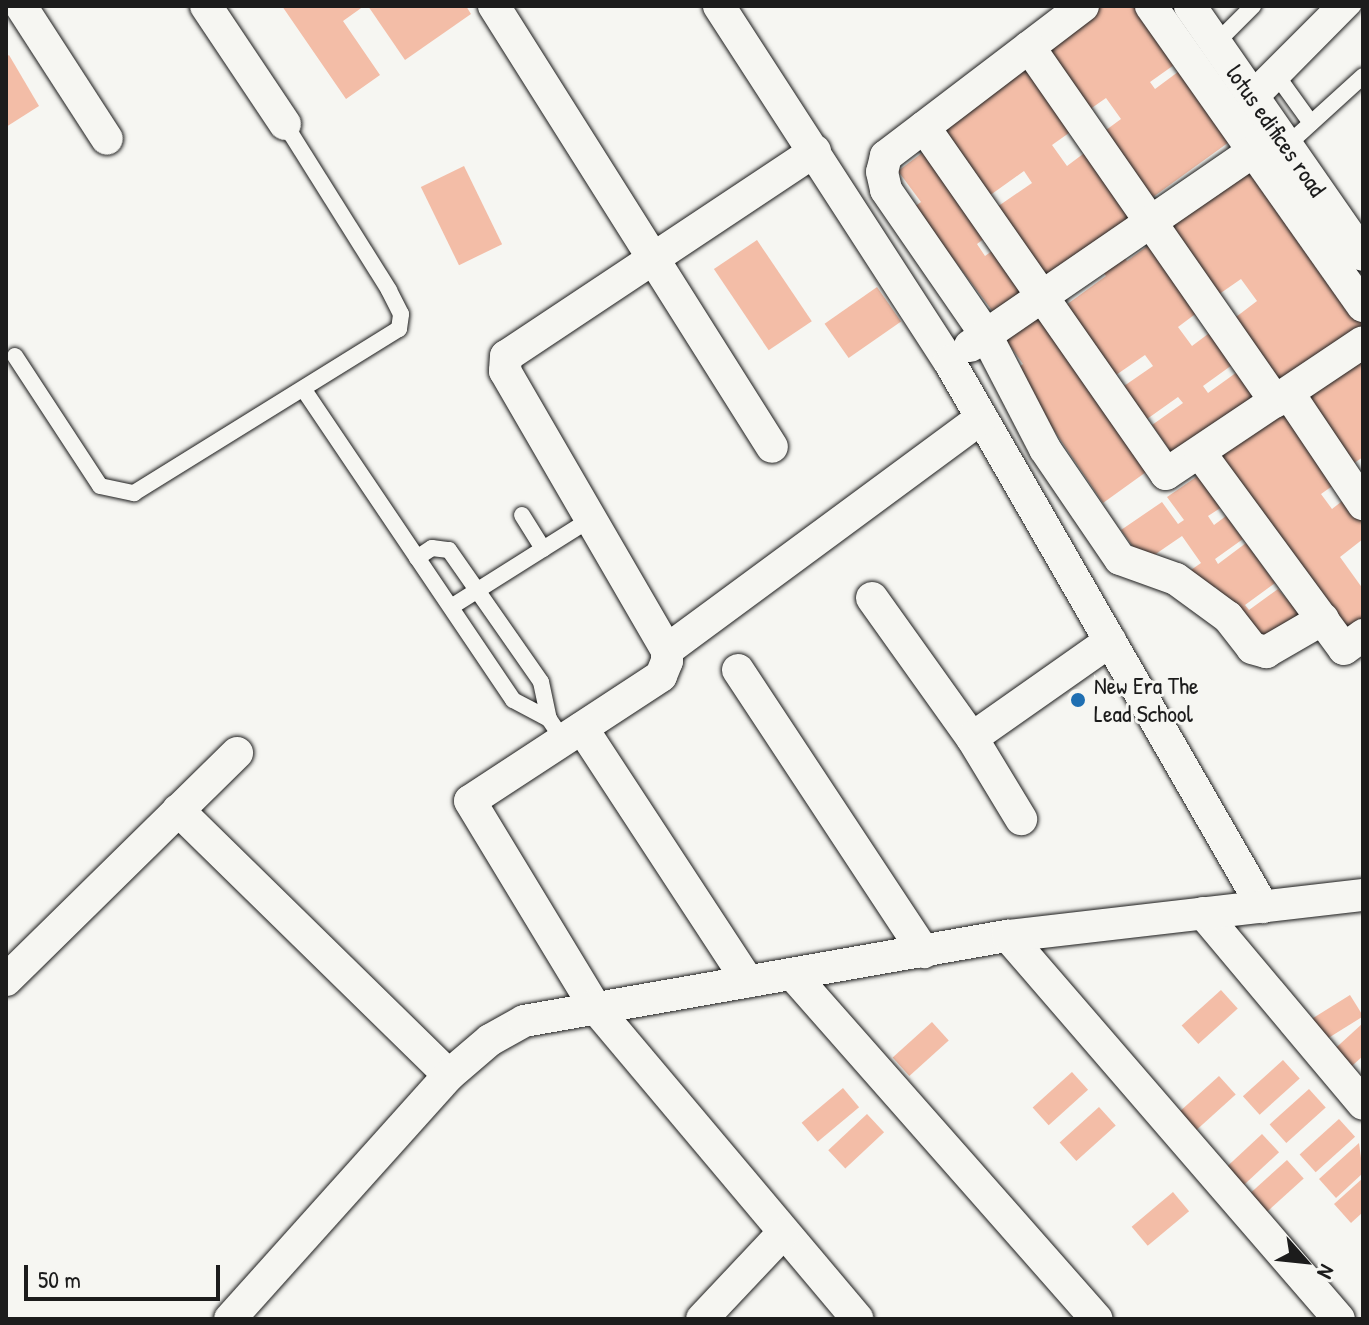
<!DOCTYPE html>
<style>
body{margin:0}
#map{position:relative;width:1369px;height:1325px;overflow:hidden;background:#f6f6f2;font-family:"Patrick Hand",sans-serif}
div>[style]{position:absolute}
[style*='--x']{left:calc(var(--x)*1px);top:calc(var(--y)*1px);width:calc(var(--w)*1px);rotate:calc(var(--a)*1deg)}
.building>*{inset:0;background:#f3bda7;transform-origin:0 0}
.roads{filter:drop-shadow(0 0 2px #1c1c1c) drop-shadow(0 0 2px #1c1c1c)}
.lane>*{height:16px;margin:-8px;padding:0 8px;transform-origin:8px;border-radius:8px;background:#f6f6f2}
.street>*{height:32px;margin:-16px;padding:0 16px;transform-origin:16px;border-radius:16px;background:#f6f6f2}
.dots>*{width:22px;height:22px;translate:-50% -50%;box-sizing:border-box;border:4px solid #f6f6f2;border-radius:50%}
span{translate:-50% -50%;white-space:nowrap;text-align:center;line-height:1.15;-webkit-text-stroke:6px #f6f6f2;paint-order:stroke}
.street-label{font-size:24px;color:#1c1c1c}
.poi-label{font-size:24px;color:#1c1c1c}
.left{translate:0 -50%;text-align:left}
.frame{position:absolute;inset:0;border:8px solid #1c1c1c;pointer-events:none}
.north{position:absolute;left:1265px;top:1221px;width:80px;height:80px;-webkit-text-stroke:6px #f6f6f2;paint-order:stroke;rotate:117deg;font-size:22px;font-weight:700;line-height:32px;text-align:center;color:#1c1c1c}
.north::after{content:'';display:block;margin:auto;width:28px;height:36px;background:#1c1c1c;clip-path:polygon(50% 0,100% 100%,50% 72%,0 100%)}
.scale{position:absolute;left:24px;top:1265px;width:196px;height:36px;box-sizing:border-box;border:4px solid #1c1c1c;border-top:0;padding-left:10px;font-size:24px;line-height:28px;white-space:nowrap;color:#1c1c1c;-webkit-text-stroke:6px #f6f6f2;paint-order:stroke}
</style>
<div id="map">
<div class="building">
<i style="clip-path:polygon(282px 6px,364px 6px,343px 21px,380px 75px,346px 99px)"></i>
<i style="clip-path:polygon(368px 6px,466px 6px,471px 14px,405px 60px)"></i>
<i style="clip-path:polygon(1092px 6px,1142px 6px,1181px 60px,1150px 82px,1155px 89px,1186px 66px,1236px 137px,1149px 200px,1102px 133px,1121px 119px,1106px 98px,1086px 112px,1038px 45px)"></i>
<i style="clip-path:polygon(9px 55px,39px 106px,6px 127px,6px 57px)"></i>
<i style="clip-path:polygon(1025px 55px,1076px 128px,1052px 145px,1067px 166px,1091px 148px,1138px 213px,1048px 278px,997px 207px,1032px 183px,1024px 171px,989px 196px,938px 125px)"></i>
<i style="clip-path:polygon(926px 150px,990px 234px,977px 244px,985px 256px,996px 248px,1026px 288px,994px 313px,914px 207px,921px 202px,898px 171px)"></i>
<i style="left:464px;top:166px;width:87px;height:48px;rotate:64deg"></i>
<i style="clip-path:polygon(1254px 166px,1363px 318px,1363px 326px,1279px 386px,1232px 320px,1257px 301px,1241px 279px,1215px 297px,1167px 230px)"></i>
<i style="left:757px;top:240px;width:98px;height:52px;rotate:56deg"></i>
<i style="clip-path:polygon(1154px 241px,1202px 309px,1178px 327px,1192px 346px,1216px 328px,1239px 360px,1203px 386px,1208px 393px,1244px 367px,1264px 396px,1176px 459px,1152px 425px,1183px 403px,1178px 397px,1147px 419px,1124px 386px,1153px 366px,1145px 355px,1116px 375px,1066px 305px,1106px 276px,1102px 270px,1122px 255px,1127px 261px)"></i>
<i style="left:877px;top:287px;width:42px;height:64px;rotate:55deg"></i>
<i style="clip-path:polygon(1038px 314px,1153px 467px,1103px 503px,1014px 371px,1023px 364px,1005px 339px)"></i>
<i style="clip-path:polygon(1363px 349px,1363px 457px,1350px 466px,1299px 396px)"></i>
<i style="clip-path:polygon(1283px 405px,1338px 482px,1321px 494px,1332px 509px,1346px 498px,1363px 522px,1363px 539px,1340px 557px,1363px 589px,1363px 628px,1345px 641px,1213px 457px)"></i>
<i style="clip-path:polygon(1202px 473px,1222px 507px,1208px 516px,1214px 525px,1226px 516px,1243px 539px,1215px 559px,1218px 564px,1246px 543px,1275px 583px,1245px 605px,1249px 610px,1278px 589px,1308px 623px,1261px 650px,1216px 587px,1204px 595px,1188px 572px,1201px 563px,1182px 536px,1144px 562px,1121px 530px,1162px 502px,1178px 524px,1184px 520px,1167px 497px)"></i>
<i style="left:1221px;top:990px;width:25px;height:53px;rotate:48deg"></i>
<i style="left:1350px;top:995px;width:25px;height:53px;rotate:58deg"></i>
<i style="left:932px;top:1022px;width:25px;height:53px;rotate:48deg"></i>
<i style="clip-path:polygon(1363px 1023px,1363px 1056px,1344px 1073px,1328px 1055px)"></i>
<i style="left:1283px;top:1060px;width:25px;height:54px;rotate:48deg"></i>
<i style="left:1072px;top:1072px;width:24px;height:53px;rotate:48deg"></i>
<i style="left:1219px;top:1076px;width:25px;height:54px;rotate:48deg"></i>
<i style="left:843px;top:1088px;width:25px;height:54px;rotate:50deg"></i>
<i style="left:1309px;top:1089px;width:25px;height:53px;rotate:48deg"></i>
<i style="left:1099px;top:1107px;width:25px;height:53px;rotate:48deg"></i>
<i style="left:867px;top:1114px;width:25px;height:53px;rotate:47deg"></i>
<i style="left:1339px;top:1119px;width:24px;height:53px;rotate:48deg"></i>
<i style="left:1262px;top:1134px;width:25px;height:54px;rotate:47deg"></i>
<i style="clip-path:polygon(1359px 1143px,1363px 1173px,1336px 1198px,1319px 1179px)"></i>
<i style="left:1287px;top:1160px;width:25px;height:54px;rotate:48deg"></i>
<i style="clip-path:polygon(1363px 1178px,1363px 1212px,1351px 1223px,1334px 1204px)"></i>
<i style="left:1173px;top:1192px;width:25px;height:54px;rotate:50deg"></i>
</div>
<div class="roads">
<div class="lane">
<i style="--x:1215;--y:44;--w:54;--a:-45"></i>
<i style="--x:1280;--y:80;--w:53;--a:54.2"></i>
<i style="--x:1247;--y:92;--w:122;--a:-45"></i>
<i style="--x:1256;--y:104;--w:138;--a:-45.3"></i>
<i style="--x:1285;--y:147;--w:105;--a:-42.3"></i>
<i style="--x:15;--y:356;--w:155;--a:56.8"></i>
<i style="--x:100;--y:486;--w:35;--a:12"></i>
<i style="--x:134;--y:493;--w:312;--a:-31.8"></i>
<i style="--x:399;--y:329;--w:15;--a:-82"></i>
<i style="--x:401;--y:314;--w:27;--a:-117"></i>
<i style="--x:389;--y:290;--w:196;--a:-122.1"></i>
<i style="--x:304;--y:390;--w:374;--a:56"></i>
<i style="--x:513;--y:700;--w:41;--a:27.8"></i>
<i style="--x:549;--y:719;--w:25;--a:56"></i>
<i style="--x:522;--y:515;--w:40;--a:58"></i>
<i style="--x:417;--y:558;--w:18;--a:-34"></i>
<i style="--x:432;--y:548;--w:17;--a:7"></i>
<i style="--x:449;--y:550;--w:161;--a:55.1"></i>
<i style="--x:541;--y:682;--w:38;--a:78"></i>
<i style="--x:451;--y:607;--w:165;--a:-32.2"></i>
</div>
<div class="street">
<i style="--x:21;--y:6;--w:158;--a:57.1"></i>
<i style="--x:206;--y:6;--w:142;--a:56.2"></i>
<i style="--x:494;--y:6;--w:521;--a:57.77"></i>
<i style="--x:719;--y:6;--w:423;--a:57.1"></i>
<i style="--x:949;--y:361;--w:630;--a:60.1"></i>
<i style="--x:1083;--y:6;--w:248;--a:142.7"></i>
<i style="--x:886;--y:156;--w:16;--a:104"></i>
<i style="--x:882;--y:172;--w:18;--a:77"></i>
<i style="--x:886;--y:190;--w:176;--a:55.4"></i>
<i style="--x:986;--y:335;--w:128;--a:62.6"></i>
<i style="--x:1045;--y:449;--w:133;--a:55.7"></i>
<i style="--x:1120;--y:559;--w:59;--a:19.7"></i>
<i style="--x:1176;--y:579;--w:64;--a:36.2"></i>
<i style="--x:1228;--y:617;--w:39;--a:52"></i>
<i style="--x:1252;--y:648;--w:15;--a:16"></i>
<i style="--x:1266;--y:652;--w:66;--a:-30.1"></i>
<i style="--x:1151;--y:6;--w:367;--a:54.8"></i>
<i style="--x:1190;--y:6;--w:303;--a:55.2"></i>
<i style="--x:1029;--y:47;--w:432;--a:55.2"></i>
<i style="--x:924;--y:127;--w:423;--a:55.1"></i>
<i style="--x:1166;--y:474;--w:237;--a:-33.8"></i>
<i style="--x:815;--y:151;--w:371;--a:146.4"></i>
<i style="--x:506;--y:356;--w:15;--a:94"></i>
<i style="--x:505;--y:371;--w:323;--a:59.9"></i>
<i style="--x:667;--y:650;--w:11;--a:90"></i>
<i style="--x:667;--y:661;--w:16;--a:112"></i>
<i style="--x:661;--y:676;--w:228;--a:146.8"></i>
<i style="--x:470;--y:801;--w:240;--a:58.8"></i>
<i style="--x:594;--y:1006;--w:409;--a:49.9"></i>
<i style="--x:970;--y:346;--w:373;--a:-34.5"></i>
<i style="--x:1289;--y:394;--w:133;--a:56.1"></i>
<i style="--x:1200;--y:453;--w:243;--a:53.7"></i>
<i style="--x:1344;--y:649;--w:24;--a:-36"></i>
<i style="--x:872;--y:598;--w:172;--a:54.5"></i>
<i style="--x:972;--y:738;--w:95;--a:58.8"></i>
<i style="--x:667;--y:650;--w:391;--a:-36.4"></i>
<i style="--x:738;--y:670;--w:338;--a:56.6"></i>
<i style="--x:582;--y:728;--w:303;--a:56.8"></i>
<i style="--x:972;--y:738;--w:169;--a:-35.1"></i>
<i style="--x:178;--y:810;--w:379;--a:44.4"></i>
<i style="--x:1203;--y:913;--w:249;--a:50"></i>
<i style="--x:1008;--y:936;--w:506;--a:49.17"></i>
<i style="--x:795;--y:977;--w:456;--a:48.6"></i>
<i style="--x:6;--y:980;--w:324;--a:-44.5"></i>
<i style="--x:230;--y:1319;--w:328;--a:-48.1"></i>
<i style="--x:449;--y:1075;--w:54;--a:-40.5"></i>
<i style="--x:490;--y:1040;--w:39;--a:-29"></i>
<i style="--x:524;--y:1021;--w:491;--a:-10"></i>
<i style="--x:1008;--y:936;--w:357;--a:-6.6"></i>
<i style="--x:702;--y:1319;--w:118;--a:-46.7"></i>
</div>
</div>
<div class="dots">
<i style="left:1078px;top:700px;background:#1f6fb2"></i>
</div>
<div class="street-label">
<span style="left:1276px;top:131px;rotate:55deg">lotus edifices road</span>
</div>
<div class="poi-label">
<span class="left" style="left:1094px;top:700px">New Era The<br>Lead School</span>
</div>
<div class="frame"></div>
<div class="north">N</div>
<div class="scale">50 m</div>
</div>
